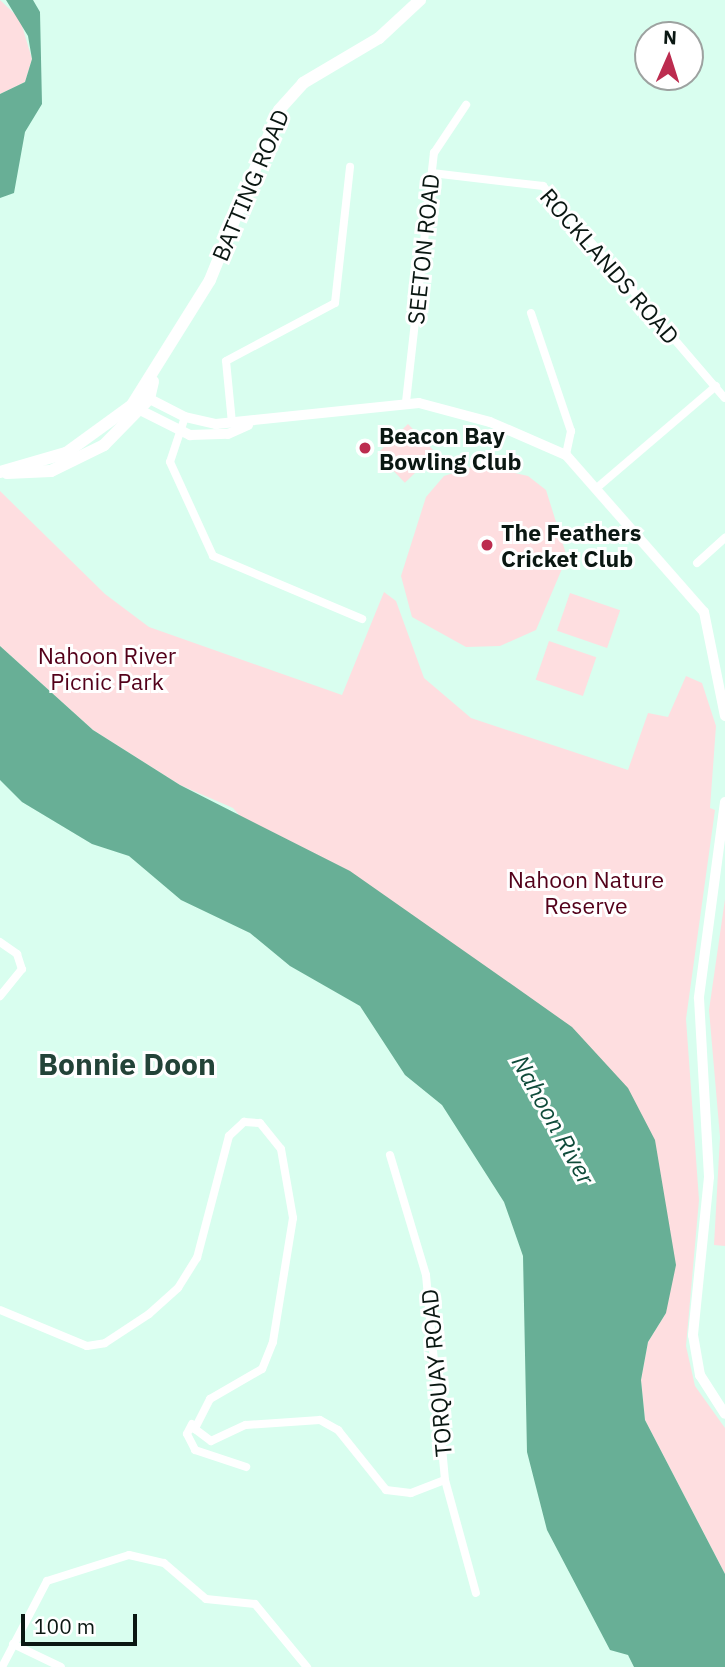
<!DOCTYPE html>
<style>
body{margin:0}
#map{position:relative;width:725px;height:1667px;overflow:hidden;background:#d9feef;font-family:"IBM Plex Sans",sans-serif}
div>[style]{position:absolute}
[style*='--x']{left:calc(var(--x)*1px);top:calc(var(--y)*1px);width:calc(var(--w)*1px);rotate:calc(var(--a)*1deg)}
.green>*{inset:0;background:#fedee0;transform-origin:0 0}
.water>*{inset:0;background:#68af96}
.street>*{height:8px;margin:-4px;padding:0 4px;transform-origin:4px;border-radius:4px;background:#fff}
.secondary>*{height:10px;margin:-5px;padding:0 5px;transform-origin:5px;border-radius:5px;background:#fff}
.primary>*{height:12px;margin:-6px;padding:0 6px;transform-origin:6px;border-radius:6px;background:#fff}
.dots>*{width:19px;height:19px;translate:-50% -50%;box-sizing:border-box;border:4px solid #fff;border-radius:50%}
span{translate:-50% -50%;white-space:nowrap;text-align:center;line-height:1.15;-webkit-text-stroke:6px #fff;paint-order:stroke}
.street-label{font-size:23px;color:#0a1712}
.poi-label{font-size:23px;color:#0a1712;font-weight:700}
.left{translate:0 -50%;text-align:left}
.park-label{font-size:23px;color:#53011a}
.water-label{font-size:24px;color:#0f4b3a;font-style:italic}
.district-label{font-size:30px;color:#234338;font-weight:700}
.north{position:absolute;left:634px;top:21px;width:70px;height:70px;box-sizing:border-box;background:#fff;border:2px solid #9da2a0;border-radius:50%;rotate:3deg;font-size:19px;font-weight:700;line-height:28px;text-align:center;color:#0a1712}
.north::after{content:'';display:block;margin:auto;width:24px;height:32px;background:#bc2c4f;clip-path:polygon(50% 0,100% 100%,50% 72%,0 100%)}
.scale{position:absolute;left:21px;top:1614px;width:116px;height:32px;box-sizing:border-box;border:4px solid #0a1712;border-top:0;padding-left:9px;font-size:21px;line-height:24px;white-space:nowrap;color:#0a1712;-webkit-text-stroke:5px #fff;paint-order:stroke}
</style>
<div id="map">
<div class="green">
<i style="clip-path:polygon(0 0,20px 19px,32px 59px,25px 82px,0 94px)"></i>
<i style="left:408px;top:424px;width:40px;height:43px;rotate:46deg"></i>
<i style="clip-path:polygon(478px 465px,528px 476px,546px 490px,567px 557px,536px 630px,500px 646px,466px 647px,412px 617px,401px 576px,426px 497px,444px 476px)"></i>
<i style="clip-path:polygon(0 491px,105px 594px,149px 627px,342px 695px,384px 592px,396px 601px,424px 678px,471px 718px,628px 770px,648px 713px,668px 717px,686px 676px,702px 683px,716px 726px,710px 808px,715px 810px,686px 1019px,699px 1200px,686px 1346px,695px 1386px,725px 1428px,725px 1574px,645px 1420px,641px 1380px,648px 1342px,666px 1313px,233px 808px,180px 785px,93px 730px,0 646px)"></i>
<i style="left:570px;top:593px;width:53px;height:40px;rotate:19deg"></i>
<i style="left:549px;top:641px;width:50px;height:41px;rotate:19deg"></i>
<i style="clip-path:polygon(725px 899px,725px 1246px,714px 1245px,720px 1137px,709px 1010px)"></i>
</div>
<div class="water">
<i style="clip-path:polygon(6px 0,33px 0,40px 12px,42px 104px,25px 132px,14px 193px,0 198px,0 94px,25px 82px,32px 59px,28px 36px)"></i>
<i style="clip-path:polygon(0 646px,93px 730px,180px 785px,350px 871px,494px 972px,572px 1027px,628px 1088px,655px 1140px,676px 1265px,666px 1313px,648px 1342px,641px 1380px,645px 1420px,725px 1574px,725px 1667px,634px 1667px,628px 1655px,610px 1650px,547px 1530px,527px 1452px,523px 1256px,504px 1202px,442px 1105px,405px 1075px,360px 1006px,290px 966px,250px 933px,181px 900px,129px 856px,92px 844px,22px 802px,0 780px)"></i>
</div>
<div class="street">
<i style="--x:432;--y:173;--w:112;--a:6.7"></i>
<i style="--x:543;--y:186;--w:279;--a:49.4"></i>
<i style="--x:531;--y:313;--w:125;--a:71.3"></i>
<i style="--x:571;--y:431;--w:25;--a:102"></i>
<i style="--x:406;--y:402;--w:251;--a:-83.6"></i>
<i style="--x:434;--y:153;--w:58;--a:-56.3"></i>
<i style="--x:185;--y:417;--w:47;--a:108.4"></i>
<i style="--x:170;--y:462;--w:103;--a:65.4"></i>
<i style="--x:213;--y:556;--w:162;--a:22.9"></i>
<i style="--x:232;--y:423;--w:62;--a:-95.5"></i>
<i style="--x:226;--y:361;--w:123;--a:-28"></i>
<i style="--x:335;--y:303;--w:137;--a:-83.7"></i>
<i style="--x:599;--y:486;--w:154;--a:-40.5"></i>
<i style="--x:697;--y:563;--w:38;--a:-42"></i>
<i style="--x:0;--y:942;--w:21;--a:35"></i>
<i style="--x:17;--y:954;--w:16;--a:72"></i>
<i style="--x:22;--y:969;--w:35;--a:129"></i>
<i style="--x:390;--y:1155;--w:125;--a:73.3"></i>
<i style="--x:426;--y:1275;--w:206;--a:84.7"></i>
<i style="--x:445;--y:1480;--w:117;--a:74.7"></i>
<i style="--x:0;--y:1310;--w:94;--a:22.5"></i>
<i style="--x:87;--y:1346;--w:18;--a:-9"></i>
<i style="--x:105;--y:1343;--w:53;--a:-33.4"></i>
<i style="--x:149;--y:1314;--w:39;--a:-42"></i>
<i style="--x:178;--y:1288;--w:36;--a:-58"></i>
<i style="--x:197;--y:1258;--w:126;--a:-75.3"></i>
<i style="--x:229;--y:1136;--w:21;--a:-43"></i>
<i style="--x:244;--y:1122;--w:16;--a:4"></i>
<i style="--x:260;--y:1123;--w:33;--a:51"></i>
<i style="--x:281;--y:1149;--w:70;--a:80.1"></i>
<i style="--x:293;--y:1218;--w:126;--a:99.2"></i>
<i style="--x:273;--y:1342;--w:29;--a:112"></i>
<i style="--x:262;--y:1369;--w:60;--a:150"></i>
<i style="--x:210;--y:1399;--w:34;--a:117"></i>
<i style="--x:195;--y:1429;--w:20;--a:37"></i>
<i style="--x:211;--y:1441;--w:38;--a:-25"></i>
<i style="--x:246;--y:1425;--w:74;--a:-3.9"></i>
<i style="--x:320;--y:1420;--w:21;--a:29"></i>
<i style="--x:338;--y:1430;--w:77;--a:51.3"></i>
<i style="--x:386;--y:1490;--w:25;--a:7"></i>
<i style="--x:411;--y:1493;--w:36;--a:-21"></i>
<i style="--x:192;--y:1424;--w:11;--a:117"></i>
<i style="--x:187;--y:1434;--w:18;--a:63"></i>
<i style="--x:195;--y:1450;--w:54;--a:18.4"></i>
<i style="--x:13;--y:1644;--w:53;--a:25.6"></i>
<i style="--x:2;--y:1667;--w:97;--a:-62.4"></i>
<i style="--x:47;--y:1581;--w:86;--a:-17.6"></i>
<i style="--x:129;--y:1555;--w:36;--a:13"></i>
<i style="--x:164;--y:1563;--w:55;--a:40.6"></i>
<i style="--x:206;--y:1599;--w:49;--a:5.8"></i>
<i style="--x:255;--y:1604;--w:82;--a:50.5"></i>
</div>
<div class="secondary">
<i style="--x:142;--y:395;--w:48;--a:27.1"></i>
<i style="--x:185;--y:417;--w:32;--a:13"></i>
<i style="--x:216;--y:424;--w:204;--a:-5.9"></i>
<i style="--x:419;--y:403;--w:73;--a:15"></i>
<i style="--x:490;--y:422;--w:83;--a:23.5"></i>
<i style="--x:566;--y:455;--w:209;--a:48.7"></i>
<i style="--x:704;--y:612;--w:106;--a:78.6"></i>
<i style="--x:134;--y:407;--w:63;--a:26.6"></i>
<i style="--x:190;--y:435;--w:38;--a:-2"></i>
<i style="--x:228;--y:434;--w:22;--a:-24"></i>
<i style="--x:725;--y:802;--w:198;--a:97.6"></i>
<i style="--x:699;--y:998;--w:179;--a:86.8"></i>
<i style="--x:709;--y:1177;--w:159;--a:95.8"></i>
<i style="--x:693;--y:1335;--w:41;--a:80.1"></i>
<i style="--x:700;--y:1375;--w:46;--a:57.3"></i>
</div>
<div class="primary">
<i style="--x:0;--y:472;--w:69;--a:-16.1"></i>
<i style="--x:66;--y:453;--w:82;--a:-36"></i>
<i style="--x:132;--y:405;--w:147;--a:-58"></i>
<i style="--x:210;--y:280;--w:183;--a:-67.9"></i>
<i style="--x:279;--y:110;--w:36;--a:-48"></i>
<i style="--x:303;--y:83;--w:88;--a:-30.6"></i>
<i style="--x:379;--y:38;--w:56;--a:-42.8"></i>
<i style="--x:7;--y:473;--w:44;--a:-2.6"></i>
<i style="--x:51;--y:471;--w:59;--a:-26.1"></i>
<i style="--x:104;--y:445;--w:64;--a:-45.6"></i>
<i style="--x:149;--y:399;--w:18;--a:-77"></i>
</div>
<div class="dots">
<i style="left:365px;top:448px;background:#bc2c4f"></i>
<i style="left:487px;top:545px;background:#bc2c4f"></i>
</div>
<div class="street-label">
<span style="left:250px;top:185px;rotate:-67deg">BATTING ROAD</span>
<span style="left:423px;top:249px;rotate:-84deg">SEETON ROAD</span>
<span style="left:610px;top:266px;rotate:49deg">ROCKLANDS ROAD</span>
<span style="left:436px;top:1373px;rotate:-95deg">TORQUAY ROAD</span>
</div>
<div class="poi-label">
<span class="left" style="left:379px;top:448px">Beacon Bay<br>Bowling Club</span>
<span class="left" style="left:501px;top:545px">The Feathers<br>Cricket Club</span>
</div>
<div class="park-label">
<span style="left:107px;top:668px">Nahoon River<br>Picnic Park</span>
<span style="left:586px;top:892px">Nahoon Nature<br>Reserve</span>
</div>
<div class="water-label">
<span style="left:553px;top:1120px;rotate:61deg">Nahoon River</span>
</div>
<div class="district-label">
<span style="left:127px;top:1064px">Bonnie Doon</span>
</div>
<div class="north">N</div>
<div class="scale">100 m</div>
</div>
